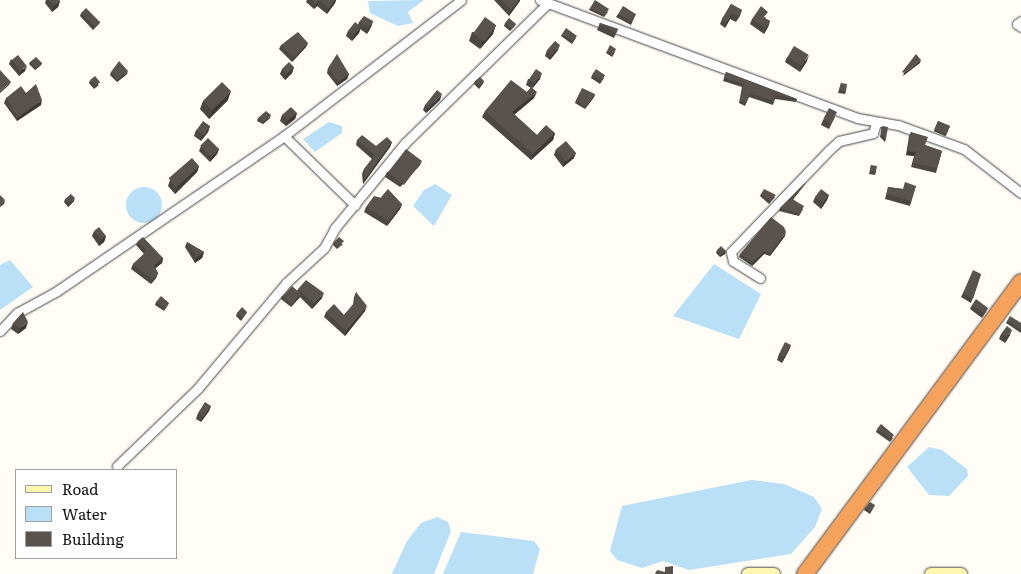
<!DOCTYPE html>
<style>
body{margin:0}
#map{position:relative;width:1021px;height:574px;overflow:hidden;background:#fffdf5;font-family:Literata,serif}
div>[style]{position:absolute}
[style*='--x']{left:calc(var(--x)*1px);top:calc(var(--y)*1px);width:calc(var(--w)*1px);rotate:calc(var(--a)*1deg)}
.water>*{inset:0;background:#b9e0f7}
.round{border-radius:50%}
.roads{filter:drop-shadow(0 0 1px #444) drop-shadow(0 0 1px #444)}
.street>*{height:9px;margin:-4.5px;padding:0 4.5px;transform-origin:4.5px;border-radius:4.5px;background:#fff}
.secondary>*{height:12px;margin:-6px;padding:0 6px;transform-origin:6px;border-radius:6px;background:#fff6b0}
.highway>*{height:16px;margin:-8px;padding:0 8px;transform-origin:8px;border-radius:8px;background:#f5a25d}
.wall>*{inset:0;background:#4d4742;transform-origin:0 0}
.shaded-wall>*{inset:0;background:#3f3936}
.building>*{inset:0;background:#5a524d;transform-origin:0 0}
span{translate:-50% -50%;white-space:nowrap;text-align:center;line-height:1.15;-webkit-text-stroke:5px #fff;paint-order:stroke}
.legend{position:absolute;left:15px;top:469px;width:162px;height:90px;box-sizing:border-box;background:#fff;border:1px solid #a0a0a0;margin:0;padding:6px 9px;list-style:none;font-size:15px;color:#111}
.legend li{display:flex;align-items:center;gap:10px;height:25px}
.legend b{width:25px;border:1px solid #a0a0a0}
</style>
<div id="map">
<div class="water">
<i style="clip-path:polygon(424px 0,408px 12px,413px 23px,398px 26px,370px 13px,368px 1px)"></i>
<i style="clip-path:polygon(329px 122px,342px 126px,342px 133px,315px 152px,303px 139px)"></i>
<i style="clip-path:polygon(435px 184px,452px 195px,434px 226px,413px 206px,424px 190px)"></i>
<i class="round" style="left:126px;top:187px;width:36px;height:36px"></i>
<i style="clip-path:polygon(10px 260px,33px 287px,0 310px,0 265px)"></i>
<i style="clip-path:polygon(714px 264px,761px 294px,739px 339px,673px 316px)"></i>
<i style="clip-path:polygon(929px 447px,942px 450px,967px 469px,968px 476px,949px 496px,929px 495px,907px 467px)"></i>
<i style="clip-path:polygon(752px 480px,784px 484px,814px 497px,822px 509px,815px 527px,791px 554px,689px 570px,663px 561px,642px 568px,617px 560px,610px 551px,622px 506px)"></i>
<i style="clip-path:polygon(437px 517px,448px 522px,451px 531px,434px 574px,392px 574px,407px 541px,421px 523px)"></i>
<i style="clip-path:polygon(461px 532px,534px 541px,540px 549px,533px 574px,443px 574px)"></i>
</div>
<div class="roads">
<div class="street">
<i style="--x:540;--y:0;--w:338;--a:20.4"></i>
<i style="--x:857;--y:118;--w:42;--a:9.7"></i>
<i style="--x:898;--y:125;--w:70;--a:20"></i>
<i style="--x:964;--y:149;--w:72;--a:37.7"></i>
<i style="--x:1021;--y:21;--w:5;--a:143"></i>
<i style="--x:1017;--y:24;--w:5;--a:37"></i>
<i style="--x:284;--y:136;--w:99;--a:44.2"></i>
<i style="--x:760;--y:278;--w:32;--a:-148"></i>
<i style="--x:733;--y:261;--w:9;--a:-103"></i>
<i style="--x:731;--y:252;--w:141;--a:-46.1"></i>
<i style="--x:829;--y:150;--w:13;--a:-42"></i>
<i style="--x:839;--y:141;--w:35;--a:-13"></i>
<i style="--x:873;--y:133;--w:10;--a:-73"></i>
<i style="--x:0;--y:331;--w:25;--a:-47"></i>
<i style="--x:17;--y:313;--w:46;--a:-28.8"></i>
<i style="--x:57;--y:291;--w:275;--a:-34.3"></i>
<i style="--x:284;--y:136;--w:223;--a:-37.5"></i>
<i style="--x:117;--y:466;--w:112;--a:-43.9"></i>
<i style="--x:198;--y:388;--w:137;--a:-50"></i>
<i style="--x:286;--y:283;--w:52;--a:-42.6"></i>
<i style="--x:324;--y:248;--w:23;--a:-61"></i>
<i style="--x:335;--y:228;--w:110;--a:-50.5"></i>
<i style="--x:405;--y:143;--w:200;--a:-44.4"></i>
</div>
<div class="secondary">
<i style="--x:748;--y:574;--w:26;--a:0"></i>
<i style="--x:931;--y:574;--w:30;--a:0"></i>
</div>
<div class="highway">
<i style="--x:805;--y:574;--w:363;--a:-53.5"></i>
</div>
</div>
<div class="wall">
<i style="clip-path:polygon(46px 0,59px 0,60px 1px,58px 7px,52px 12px,45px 3px)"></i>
<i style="clip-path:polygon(307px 0,336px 0,335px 3px,327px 14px,317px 6px,314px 9px,306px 2px)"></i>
<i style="clip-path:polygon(494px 0,520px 0,509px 16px)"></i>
<i style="clip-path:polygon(731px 4px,742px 10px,740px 16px,736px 22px,730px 19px,725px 28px,720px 24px,722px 19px)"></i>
<i style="clip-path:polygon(590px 8px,608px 12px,604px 17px,589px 10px)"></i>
<i style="clip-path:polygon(81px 13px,100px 22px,99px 24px,93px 30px,80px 16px)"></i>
<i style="clip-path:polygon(618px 14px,636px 14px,631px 25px,616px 17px)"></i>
<i style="clip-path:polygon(766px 17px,765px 18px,770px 21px,768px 27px,764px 34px,750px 24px,752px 19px)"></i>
<i style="clip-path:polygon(373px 21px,371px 27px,367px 34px,360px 29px,359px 33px,352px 41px,346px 36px,348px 31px,358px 25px,359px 22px)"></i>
<i style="clip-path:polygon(505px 23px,516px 24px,514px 27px,510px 31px,504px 26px)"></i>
<i style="clip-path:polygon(600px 23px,618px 29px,614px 38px,597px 30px)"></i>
<i style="clip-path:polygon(472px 32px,493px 34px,480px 49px,469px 41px)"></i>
<i style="clip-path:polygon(562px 34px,576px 38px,572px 44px,561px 36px)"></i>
<i style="clip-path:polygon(308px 43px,306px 47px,292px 62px,279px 49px,281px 45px)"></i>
<i style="clip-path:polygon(547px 50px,558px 50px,550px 60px,545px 56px)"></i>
<i style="clip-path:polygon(607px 51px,615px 52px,612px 57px,606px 53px)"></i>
<i style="clip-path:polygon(787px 57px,807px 61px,800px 72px,785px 62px)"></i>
<i style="clip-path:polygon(11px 59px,25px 71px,19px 76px,9px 64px)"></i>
<i style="clip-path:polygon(30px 62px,42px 63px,41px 65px,35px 70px,29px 64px)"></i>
<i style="clip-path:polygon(294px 67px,292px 73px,285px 80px,280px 74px,282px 69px)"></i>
<i style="clip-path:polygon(328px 68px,349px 74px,347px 79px,337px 86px,327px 73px)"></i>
<i style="clip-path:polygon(111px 72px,127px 74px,117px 82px,110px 75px)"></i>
<i style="clip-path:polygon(726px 72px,797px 99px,796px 102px,775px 99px,773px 105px,749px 97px,745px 106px,739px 103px,742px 87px,723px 81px)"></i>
<i style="clip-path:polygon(592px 75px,604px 78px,600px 84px,591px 78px)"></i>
<i style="clip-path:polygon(528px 79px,540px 79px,532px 88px,534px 98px,514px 115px,537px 135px,555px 133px,553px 140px,531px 160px,482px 117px,485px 111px,527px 92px,531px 88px,526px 85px)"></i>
<i style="clip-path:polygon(90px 80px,99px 85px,94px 89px,89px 83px)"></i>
<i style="clip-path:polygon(475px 81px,484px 81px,483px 84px,479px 89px,474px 84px)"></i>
<i style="clip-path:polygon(841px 83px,846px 91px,845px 94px,838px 93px)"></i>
<i style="clip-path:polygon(26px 93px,41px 105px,17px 121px,4px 103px,6px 98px)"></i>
<i style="clip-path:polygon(595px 94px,594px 97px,585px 109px,575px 103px,576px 100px)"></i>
<i style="clip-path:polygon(228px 100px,209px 119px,200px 109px,203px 101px)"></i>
<i style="clip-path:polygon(440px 100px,426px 113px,423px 110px,425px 105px)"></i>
<i style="clip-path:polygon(297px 113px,295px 119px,286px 126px,280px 121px,282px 115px)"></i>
<i style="clip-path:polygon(835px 117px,829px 129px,821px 125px,823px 120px)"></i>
<i style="clip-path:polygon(258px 118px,270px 118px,263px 124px,257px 121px)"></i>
<i style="left:938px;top:121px;width:13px;height:11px;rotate:23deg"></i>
<i style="clip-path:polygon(210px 126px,208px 132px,201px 141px,194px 136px,196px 130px)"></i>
<i style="clip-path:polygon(882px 126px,886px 139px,885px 142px,880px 137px)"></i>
<i style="clip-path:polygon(911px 132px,925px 145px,942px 151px,936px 173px,911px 167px,914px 156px,906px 155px,909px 136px)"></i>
<i style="clip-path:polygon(357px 140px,376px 146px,392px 142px,390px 147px,363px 184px,362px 174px,364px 169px,372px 159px,356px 145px)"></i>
<i style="clip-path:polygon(201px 146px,219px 149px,217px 154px,210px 162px,199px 151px)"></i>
<i style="clip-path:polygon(556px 149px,574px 158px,563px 167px,554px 155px)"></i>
<i style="clip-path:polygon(420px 165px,400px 187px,385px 177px,387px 172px)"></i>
<i style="clip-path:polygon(871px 165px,876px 172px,875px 175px,869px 174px)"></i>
<i style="clip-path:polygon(199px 166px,197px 172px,175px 194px,168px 186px,170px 180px)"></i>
<i style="clip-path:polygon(805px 184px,793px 199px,803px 209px,799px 216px,779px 211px,780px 208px)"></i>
<i style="clip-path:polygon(916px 186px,910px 206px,885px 199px,888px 187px,903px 189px)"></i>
<i style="clip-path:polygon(761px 194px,775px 197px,769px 204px,760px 196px)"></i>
<i style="clip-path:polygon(829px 195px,827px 200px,821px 209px,813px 202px,815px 197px)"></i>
<i style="clip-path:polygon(382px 196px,402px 204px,400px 209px,387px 226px,364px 212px,366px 207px,381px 198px)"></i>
<i style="clip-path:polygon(65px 199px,74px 201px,68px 207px,64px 202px)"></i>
<i style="clip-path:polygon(94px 231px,106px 236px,104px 242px,99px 246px,92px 236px)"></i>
<i style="clip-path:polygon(785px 236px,770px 256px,764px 254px,752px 266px,739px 257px,740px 254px)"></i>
<i style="clip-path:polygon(138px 241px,163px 258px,162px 263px,155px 268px,158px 273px,156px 278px,151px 284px,131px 269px,133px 264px,144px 254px,136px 245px)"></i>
<i style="clip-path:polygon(187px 242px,204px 252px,202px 258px,195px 263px,185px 247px)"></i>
<i style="clip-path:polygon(334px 242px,343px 244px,337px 249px,333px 245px)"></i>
<i style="clip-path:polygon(717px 250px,726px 251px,725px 254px,720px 257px,716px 253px)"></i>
<i style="clip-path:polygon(981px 274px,971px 303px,961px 297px,963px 293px)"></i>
<i style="clip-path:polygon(298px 289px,322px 298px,312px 309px,300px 297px,291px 307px,281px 299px,282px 296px,297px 291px)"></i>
<i style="clip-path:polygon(356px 292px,365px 311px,345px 336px,324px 317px,326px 312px,344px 315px,353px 305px,354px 297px)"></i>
<i style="clip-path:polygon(156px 302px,169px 303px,168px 305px,164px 311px,155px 305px)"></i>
<i style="clip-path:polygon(972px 305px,988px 308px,986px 312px,982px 318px,970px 309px)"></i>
<i style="clip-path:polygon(247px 312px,246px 314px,241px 321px,236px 316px,237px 313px)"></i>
<i style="clip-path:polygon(1007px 321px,1021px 323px,1021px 333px,1006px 323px)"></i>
<i style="clip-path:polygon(13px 323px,26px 328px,18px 334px,11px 329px)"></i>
<i style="clip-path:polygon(1001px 334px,1010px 335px,1005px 343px,999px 339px)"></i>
<i style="clip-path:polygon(791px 345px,789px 350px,782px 363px,777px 360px,779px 354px)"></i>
<i style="clip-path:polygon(211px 406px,209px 411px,201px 422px,196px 419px,198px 413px)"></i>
<i style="clip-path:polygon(877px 429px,893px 438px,890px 442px,876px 432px)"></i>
<i style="clip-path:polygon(875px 505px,870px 514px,864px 510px,865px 508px)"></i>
</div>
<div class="shaded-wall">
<i style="clip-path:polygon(319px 0,317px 6px,314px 9px,316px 4px)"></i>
<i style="clip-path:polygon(335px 0,336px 0,335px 3px,327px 14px,329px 8px)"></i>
<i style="clip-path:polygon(519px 0,520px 0,520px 1px,509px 16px,511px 10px)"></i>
<i style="clip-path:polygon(60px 1px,58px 7px,52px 12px,54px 6px)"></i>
<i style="clip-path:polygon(732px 13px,730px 19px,725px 28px,727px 22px)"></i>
<i style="clip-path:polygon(373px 21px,371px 27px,367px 34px,369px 28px)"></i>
<i style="clip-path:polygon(770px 21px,768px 27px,764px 34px,766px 28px)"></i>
<i style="clip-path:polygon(496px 25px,493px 34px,480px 49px,483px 41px)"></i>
<i style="clip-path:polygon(361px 27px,359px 33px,352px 41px,354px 35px)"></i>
<i style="clip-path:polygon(308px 43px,306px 47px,292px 62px,294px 58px)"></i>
<i style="clip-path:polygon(560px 45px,558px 50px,550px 60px,552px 55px)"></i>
<i style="clip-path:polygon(809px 55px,807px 61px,800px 72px,802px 66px)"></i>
<i style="clip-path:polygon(921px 60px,920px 63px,903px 76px,904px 73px)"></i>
<i style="clip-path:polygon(42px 63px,41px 65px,35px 70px,36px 68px)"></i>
<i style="clip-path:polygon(27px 66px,25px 71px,19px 76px,21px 71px)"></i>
<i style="clip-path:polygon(294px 67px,292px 73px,285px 80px,287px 74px)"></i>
<i style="clip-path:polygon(128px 71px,127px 74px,117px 82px,118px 80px)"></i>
<i style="clip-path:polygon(542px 73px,540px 79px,532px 89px,534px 83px)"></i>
<i style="clip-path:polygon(349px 74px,347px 79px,337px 86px,339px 82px)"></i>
<i style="clip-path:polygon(11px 82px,9px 85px,0 93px,0 91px)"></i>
<i style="clip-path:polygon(231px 91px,228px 100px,209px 119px,212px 110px)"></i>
<i style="clip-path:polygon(537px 92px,534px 98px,509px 119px,512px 112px)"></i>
<i style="clip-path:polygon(442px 94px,440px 100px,426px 113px,428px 108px)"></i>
<i style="clip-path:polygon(595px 94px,594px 97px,585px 109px,586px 107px)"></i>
<i style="clip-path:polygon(42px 100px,41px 105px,17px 121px,18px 117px)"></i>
<i style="clip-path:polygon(297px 113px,295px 119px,286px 126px,288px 120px)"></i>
<i style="clip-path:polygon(271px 115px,270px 118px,263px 124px,264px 122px)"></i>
<i style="clip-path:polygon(210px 126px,208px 132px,201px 141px,203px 136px)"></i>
<i style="clip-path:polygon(555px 133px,553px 140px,531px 160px,533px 154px)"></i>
<i style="clip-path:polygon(392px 142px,390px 147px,363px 184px,365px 179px)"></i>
<i style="clip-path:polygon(219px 149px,217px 154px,210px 162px,212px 156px)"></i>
<i style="clip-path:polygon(908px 151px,916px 152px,914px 156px,906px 155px)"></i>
<i style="clip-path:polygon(576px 153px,574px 158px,563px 167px,565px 161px)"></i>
<i style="clip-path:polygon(422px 161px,420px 165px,400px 187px,402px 183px)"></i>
<i style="clip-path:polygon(199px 166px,197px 172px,175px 194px,177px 188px)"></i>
<i style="clip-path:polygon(806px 182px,805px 184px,791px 202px,792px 199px)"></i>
<i style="clip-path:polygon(829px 195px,827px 200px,821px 209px,823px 203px)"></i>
<i style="clip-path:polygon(75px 198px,74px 201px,68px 207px,69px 204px)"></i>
<i style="clip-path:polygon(5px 200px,4px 204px,0 207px,0 205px)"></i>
<i style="clip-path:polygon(402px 204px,400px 209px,387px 226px,389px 221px)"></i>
<i style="clip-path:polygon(786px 232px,785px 236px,770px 256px,771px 253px)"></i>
<i style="clip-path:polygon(106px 236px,104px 242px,99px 246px,101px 240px)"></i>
<i style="clip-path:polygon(726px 251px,725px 254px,720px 257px,721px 255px)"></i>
<i style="clip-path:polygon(765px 251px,764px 254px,752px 266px,753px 262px)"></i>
<i style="clip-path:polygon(204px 252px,202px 258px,195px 263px,197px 257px)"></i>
<i style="clip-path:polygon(163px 258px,162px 263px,152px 271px,154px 266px)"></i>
<i style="clip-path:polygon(158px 273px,156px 278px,151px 284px,153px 280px)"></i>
<i style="clip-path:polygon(324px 293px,322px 298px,312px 309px,314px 304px)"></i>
<i style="clip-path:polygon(301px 294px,300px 297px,291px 307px,292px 305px)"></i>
<i style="clip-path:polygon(367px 306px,365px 311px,345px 336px,346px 331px)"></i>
<i style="clip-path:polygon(28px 322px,26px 328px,18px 334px,20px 328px)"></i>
<i style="clip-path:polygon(1012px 330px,1010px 335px,1005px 343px,1007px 337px)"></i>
<i style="clip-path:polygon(791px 345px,789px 350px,782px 363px,784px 357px)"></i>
<i style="clip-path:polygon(211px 406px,209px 411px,201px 422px,203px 417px)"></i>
</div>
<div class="building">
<i style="clip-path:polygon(49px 0,59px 0,60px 1px,54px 6px)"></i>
<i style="clip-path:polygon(312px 0,335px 0,329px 8px,319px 0,316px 4px)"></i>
<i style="clip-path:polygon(501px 0,519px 0,511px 10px)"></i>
<i style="clip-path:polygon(595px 0,609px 9px,605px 15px,590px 8px)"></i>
<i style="clip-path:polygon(731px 4px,742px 10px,738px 16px,732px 13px,727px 22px,722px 19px)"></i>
<i style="left:623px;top:6px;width:15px;height:9px;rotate:32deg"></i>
<i style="clip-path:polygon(761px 6px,768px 12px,763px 18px,770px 21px,766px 28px,752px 19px)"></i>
<i style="left:86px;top:8px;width:20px;height:7px;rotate:45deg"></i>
<i style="clip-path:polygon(364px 16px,373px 21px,369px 28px,359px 22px)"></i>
<i style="left:485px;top:17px;width:14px;height:20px;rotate:36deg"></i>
<i style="clip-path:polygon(509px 18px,516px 24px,511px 29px,505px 23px)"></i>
<i style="clip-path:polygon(355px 22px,361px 27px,354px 35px,348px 31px)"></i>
<i style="clip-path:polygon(600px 23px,618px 29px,616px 33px,599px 24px)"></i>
<i style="clip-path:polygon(566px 28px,577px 36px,573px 41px,562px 34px)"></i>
<i style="clip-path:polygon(298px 32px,308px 43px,294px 58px,281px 45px)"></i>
<i style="clip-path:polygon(555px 41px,560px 45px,552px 55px,547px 50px)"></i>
<i style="clip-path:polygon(610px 45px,616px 49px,613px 55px,607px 51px)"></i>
<i style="left:794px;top:46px;width:17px;height:13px;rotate:31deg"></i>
<i style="clip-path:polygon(337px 54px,349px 74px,339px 82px,328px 68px)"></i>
<i style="clip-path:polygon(916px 54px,921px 60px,904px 73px,902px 72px)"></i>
<i style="left:18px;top:55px;width:14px;height:8px;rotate:51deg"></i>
<i style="clip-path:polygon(36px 57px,42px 63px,36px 68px,30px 62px)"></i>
<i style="clip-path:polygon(119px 61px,128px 71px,118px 80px,111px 72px)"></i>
<i style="left:289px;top:62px;width:7px;height:10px;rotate:45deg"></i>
<i style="left:536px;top:69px;width:7px;height:13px;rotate:34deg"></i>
<i style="left:596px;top:69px;width:11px;height:7px;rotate:34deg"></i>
<i style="clip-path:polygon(0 70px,11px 82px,0 91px)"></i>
<i style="clip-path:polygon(726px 72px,797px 99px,775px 95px,774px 101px,750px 93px,746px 103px,740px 100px,744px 84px,724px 78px)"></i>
<i style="left:95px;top:76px;width:8px;height:6px;rotate:50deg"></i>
<i style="clip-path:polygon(480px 77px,484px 81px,480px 86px,475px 81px)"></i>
<i style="clip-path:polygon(511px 80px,527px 92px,531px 87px,537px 92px,512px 112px,537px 135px,546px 125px,555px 133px,533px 154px,485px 111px)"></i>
<i style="left:222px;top:82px;width:13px;height:27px;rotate:45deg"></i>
<i style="clip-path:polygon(841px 83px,847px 84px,846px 91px,839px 90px)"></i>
<i style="clip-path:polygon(36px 84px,42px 100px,18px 117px,6px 98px,21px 86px,26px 93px)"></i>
<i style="clip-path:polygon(582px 88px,595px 94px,586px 107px,576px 100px)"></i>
<i style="clip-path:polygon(437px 90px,442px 94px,428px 108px,425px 105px)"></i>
<i style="clip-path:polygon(291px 107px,297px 113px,288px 120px,282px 115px)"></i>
<i style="left:829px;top:108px;width:9px;height:13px;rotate:27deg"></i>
<i style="clip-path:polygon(266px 111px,271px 115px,264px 122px,258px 118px)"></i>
<i style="left:203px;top:121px;width:9px;height:11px;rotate:36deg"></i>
<i style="left:938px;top:121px;width:13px;height:9px;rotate:23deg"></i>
<i style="clip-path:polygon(882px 126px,888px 127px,886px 139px,881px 134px)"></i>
<i style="clip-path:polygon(911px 132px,928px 137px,925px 145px,942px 151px,937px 168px,913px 163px,916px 152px,908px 151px)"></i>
<i style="clip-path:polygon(362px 135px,376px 146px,387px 137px,392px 142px,365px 179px,364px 169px,375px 155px,357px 140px)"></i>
<i style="left:208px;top:138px;width:16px;height:11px;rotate:45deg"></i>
<i style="left:566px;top:141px;width:16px;height:13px;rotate:50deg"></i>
<i style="left:406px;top:149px;width:20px;height:30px;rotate:37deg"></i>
<i style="left:192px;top:158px;width:11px;height:31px;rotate:49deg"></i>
<i style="left:871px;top:165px;width:6px;height:6px;rotate:9deg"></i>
<i style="clip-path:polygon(806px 182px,792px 199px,804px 206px,800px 214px,780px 208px)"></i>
<i style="clip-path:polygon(905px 182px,916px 186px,911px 201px,887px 194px,888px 187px,903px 189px)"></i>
<i style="clip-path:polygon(388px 189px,402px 204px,389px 221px,366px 207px,374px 196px,386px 199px,382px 196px)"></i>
<i style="clip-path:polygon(764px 189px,776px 195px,770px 201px,761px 194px)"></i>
<i style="left:821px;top:189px;width:10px;height:10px;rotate:37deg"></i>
<i style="clip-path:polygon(71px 194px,75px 198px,69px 204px,65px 199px)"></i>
<i style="clip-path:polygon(0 195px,5px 200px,0 205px)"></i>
<i style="clip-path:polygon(771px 217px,784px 227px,786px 232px,771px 253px,765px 251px,753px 262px,740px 254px)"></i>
<i style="left:99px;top:227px;width:11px;height:6px;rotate:52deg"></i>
<i style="clip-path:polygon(143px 237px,163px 258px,154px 266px,158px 273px,153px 280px,133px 264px,147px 251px,138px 241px)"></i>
<i style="clip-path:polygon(339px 237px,344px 241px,338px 247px,334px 242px)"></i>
<i style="clip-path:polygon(187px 242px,204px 252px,197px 257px)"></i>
<i style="clip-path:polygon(721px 246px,726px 251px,721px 255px,717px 250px)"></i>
<i style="clip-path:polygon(973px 270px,981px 274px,973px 299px,963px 293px)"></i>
<i style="clip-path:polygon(306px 280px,324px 293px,314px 304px,298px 289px)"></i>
<i style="left:292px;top:286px;width:12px;height:14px;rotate:42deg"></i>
<i style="clip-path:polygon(356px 292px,367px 306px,346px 331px,326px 312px,334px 304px,344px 315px,354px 303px)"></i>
<i style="clip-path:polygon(161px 296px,169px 303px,165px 308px,156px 302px)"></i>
<i style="clip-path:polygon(976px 299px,988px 308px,984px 313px,972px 305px)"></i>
<i style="clip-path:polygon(242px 307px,247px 312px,242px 318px,237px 313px)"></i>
<i style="clip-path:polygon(23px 312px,28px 322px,20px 328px,13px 323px)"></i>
<i style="clip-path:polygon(1010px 316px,1021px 323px,1021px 330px,1007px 321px)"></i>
<i style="clip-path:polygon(1007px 326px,1012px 330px,1007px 337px,1001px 334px)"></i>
<i style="clip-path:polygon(785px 342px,791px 345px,784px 357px,779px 354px)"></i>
<i style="clip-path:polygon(205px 402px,211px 406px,203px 417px,198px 413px)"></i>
<i style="clip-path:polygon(881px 424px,894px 435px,891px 439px,877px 429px)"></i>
<i style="clip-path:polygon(870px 502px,875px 505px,871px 511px,865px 508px)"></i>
<i style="clip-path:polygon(673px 566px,673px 574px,655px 574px,657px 570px,665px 572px,665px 567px)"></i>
</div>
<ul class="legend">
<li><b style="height:6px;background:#fff6b0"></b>Road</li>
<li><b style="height:14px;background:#b9e0f7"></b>Water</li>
<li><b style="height:14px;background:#5a524d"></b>Building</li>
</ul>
</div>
